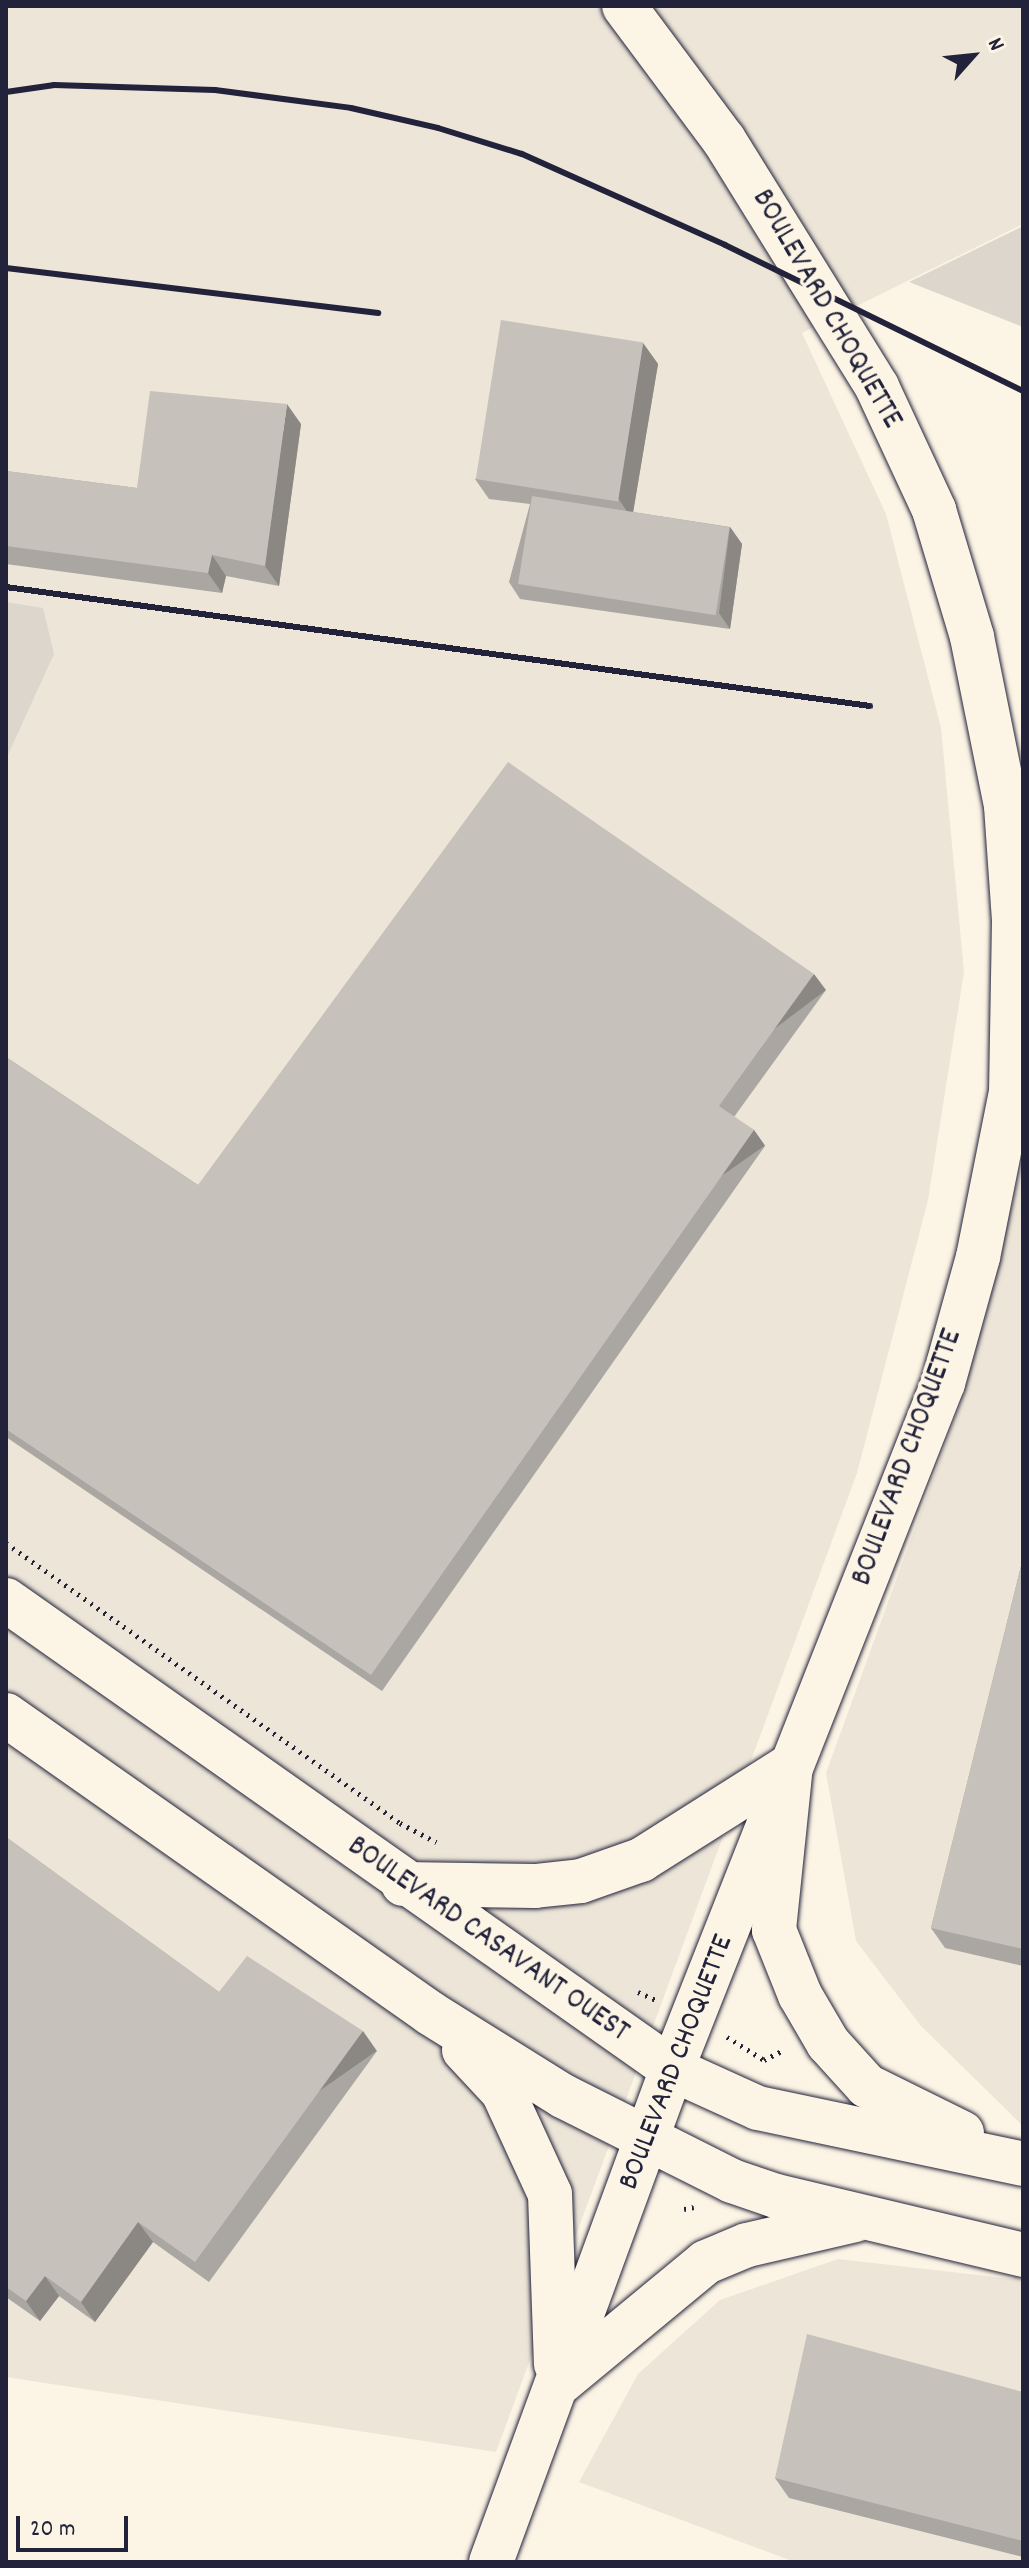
<!DOCTYPE html>
<style>
body{margin:0}
#map{position:relative;width:1029px;height:2568px;overflow:hidden;background:#fcf5e5;font-family:Dekko,sans-serif}
div>[style]{position:absolute}
[style*='--x']{left:calc(var(--x)*1px);top:calc(var(--y)*1px);width:calc(var(--w)*1px);rotate:calc(var(--a)*1deg)}
.built>*{inset:0;background:#ece5d8}
.green>*{inset:0;background:#dcd6cc}
.path>*{height:5px;margin-top:-2.5px;transform-origin:0;background:repeating-linear-gradient(90deg,#22223b 0 2px,transparent 0 8px)}
.roads{filter:drop-shadow(0 0 2px #22223b) drop-shadow(0 0 2px #22223b)}
.tertiary>*{height:44px;margin:-22px;padding:0 22px;transform-origin:22px;border-radius:22px;background:#fcf5e5}
.secondary>*{height:44px;margin:-22px;padding:0 22px;transform-origin:22px;border-radius:22px;background:#fcf5e5}
.rail>*{height:6px;margin:-3px;padding:0 3px;transform-origin:3px;border-radius:3px;background:#22223b}
.wall>*{inset:0;background:#aaa6a1}
.shaded-wall>*{inset:0;background:#8b8783;transform-origin:0 0}
.building>*{inset:0;background:#c6c1bb;transform-origin:0 0}
span{translate:-50% -50%;white-space:nowrap;text-align:center;line-height:1.15;-webkit-text-stroke:7px #fcf5e5;paint-order:stroke}
.street-label{font-size:30px;color:#22223b}
.frame{position:absolute;inset:0;border:8px solid #22223b;pointer-events:none}
.north{position:absolute;left:933px;top:16px;width:80px;height:80px;-webkit-text-stroke:6px #fcf5e5;paint-order:stroke;rotate:63deg;font-size:22px;font-weight:700;line-height:32px;text-align:center;color:#22223b}
.north::after{content:'';display:block;margin:auto;width:28px;height:36px;background:#22223b;clip-path:polygon(50% 0,100% 100%,50% 72%,0 100%)}
.scale{position:absolute;left:16px;top:2516px;width:112px;height:36px;box-sizing:border-box;border:4px solid #22223b;border-top:0;padding-left:10px;font-size:24px;line-height:28px;white-space:nowrap;color:#22223b;-webkit-text-stroke:6px #fcf5e5;paint-order:stroke}
</style>
<div id="map">
<div class="built">
<i style="clip-path:polygon(6px 6px,1023px 6px,1023px 224px,802px 333px,886px 514px,941px 728px,964px 972px,928px 1200px,857px 1473px,496px 2452px,6px 2377px)"></i>
<i style="clip-path:polygon(1023px 1126px,1023px 2126px,921px 2026px,856px 1941px,826px 1773px,964px 1393px,1022px 1162px)"></i>
<i style="clip-path:polygon(1023px 2234px,1023px 2562px,795px 2562px,579px 2482px,638px 2374px,720px 2300px,838px 2259px,1013px 2279px)"></i>
</div>
<div class="green">
<i style="clip-path:polygon(1023px 226px,1023px 327px,909px 282px)"></i>
<i style="clip-path:polygon(6px 602px,43px 608px,54px 654px,6px 759px)"></i>
</div>
<div class="path">
<i style="--x:6;--y:1543;--w:483;--a:35.4"></i>
<i style="--x:400;--y:1823;--w:41;--a:27.8"></i>
<i style="--x:638;--y:1992;--w:22;--a:24"></i>
<i style="--x:727;--y:2037;--w:44;--a:31.9"></i>
<i style="--x:764;--y:2060;--w:22;--a:-27"></i>
<i style="--x:684;--y:2209;--w:10;--a:-11"></i>
</div>
<div class="roads">
<div class="tertiary">
<i style="--x:624;--y:6;--w:167;--a:53.3"></i>
<i style="--x:724;--y:140;--w:291;--a:58.2"></i>
<i style="--x:877;--y:387;--w:136;--a:65.1"></i>
<i style="--x:934;--y:510;--w:133;--a:73.3"></i>
<i style="--x:972;--y:637;--w:172;--a:78.6"></i>
<i style="--x:1006;--y:806;--w:115;--a:86"></i>
<i style="--x:1014;--y:921;--w:171;--a:91"></i>
<i style="--x:1011;--y:1092;--w:168;--a:101.3"></i>
<i style="--x:978;--y:1257;--w:131;--a:105.5"></i>
<i style="--x:943;--y:1383;--w:738;--a:111.56"></i>
</div>
<div class="secondary">
<i style="--x:6;--y:1600;--w:815;--a:35.15"></i>
<i style="--x:672;--y:2069;--w:94;--a:24.4"></i>
<i style="--x:758;--y:2108;--w:271;--a:11.9"></i>
<i style="--x:6;--y:1715;--w:518;--a:35.1"></i>
<i style="--x:430;--y:2013;--w:157;--a:32"></i>
<i style="--x:563;--y:2096;--w:189;--a:26.7"></i>
<i style="--x:732;--y:2181;--w:46;--a:18.8"></i>
<i style="--x:776;--y:2196;--w:254;--a:13.4"></i>
<i style="--x:791;--y:1765;--w:166;--a:95.9"></i>
<i style="--x:774;--y:1930;--w:70;--a:68.2"></i>
<i style="--x:800;--y:1995;--w:56;--a:59.7"></i>
<i style="--x:828;--y:2043;--w:58;--a:47.8"></i>
<i style="--x:867;--y:2086;--w:106;--a:26.3"></i>
<i style="--x:403;--y:1884;--w:132;--a:0.9"></i>
<i style="--x:535;--y:1886;--w:46;--a:-6.2"></i>
<i style="--x:581;--y:1881;--w:64;--a:-19.3"></i>
<i style="--x:641;--y:1860;--w:178;--a:-32.3"></i>
<i style="--x:464;--y:2050;--w:57;--a:47.1"></i>
<i style="--x:503;--y:2092;--w:112;--a:65.3"></i>
<i style="--x:550;--y:2194;--w:170;--a:88"></i>
<i style="--x:561;--y:2382;--w:188;--a:-39.6"></i>
<i style="--x:706;--y:2262;--w:44;--a:-22.5"></i>
<i style="--x:747;--y:2245;--w:111;--a:-13"></i>
<i style="--x:491;--y:2562;--w:525;--a:-69.84"></i>
</div>
</div>
<div class="rail">
<i style="--x:6;--y:92;--w:49;--a:-8.3"></i>
<i style="--x:54;--y:85;--w:161;--a:1.8"></i>
<i style="--x:215;--y:90;--w:137;--a:7.5"></i>
<i style="--x:351;--y:108;--w:89;--a:12.9"></i>
<i style="--x:438;--y:128;--w:88;--a:17.2"></i>
<i style="--x:522;--y:154;--w:222;--a:24.1"></i>
<i style="--x:725;--y:245;--w:332;--a:26.1"></i>
<i style="--x:6;--y:268;--w:375;--a:6.9"></i>
<i style="--x:6;--y:587;--w:872;--a:7.84"></i>
</div>
<div class="wall">
<i style="clip-path:polygon(643px 343px,658px 364px,633px 512px,730px 527px,742px 544px,730px 629px,520px 599px,509px 582px,530px 504px,489px 499px,475px 479px)"></i>
<i style="clip-path:polygon(301px 424px,279px 586px,226px 576px,222px 593px,6px 564px,6px 471px,137px 488px)"></i>
<i style="clip-path:polygon(826px 990px,734px 1117px,754px 1130px,765px 1146px,382px 1691px,6px 1437px,6px 1057px,198px 1185px)"></i>
<i style="clip-path:polygon(1023px 1558px,1023px 1966px,945px 1948px,931px 1928px)"></i>
<i style="clip-path:polygon(6px 1837px,219px 1992px,377px 2051px,209px 2282px,153px 2242px,95px 2322px,59px 2296px,40px 2321px,6px 2297px)"></i>
<i style="clip-path:polygon(1023px 2392px,1023px 2557px,789px 2498px,775px 2478px)"></i>
</div>
<div class="shaded-wall">
<i style="clip-path:polygon(643px 343px,658px 364px,632px 519px,618px 498px)"></i>
<i style="clip-path:polygon(287px 404px,301px 424px,279px 586px,265px 566px)"></i>
<i style="clip-path:polygon(730px 527px,742px 544px,730px 629px,719px 613px)"></i>
<i style="clip-path:polygon(212px 555px,226px 576px,222px 593px,208px 573px)"></i>
<i style="left:814px;top:974px;width:20px;height:163px;rotate:53deg"></i>
<i style="left:754px;top:1130px;width:19px;height:666px;rotate:55deg"></i>
<i style="left:363px;top:2031px;width:24px;height:286px;rotate:55deg"></i>
<i style="clip-path:polygon(138px 2222px,153px 2242px,95px 2322px,81px 2302px)"></i>
<i style="clip-path:polygon(45px 2276px,59px 2296px,40px 2321px,26px 2301px)"></i>
</div>
<div class="building">
<i style="left:501px;top:320px;width:144px;height:161px;rotate:9deg"></i>
<i style="clip-path:polygon(150px 391px,287px 404px,265px 566px,212px 555px,208px 573px,6px 546px,6px 471px,137px 488px)"></i>
<i style="left:532px;top:496px;width:200px;height:89px;rotate:9deg"></i>
<i style="clip-path:polygon(508px 762px,814px 974px,719px 1106px,754px 1130px,371px 1675px,6px 1429px,6px 1057px,198px 1185px)"></i>
<i style="clip-path:polygon(1023px 1558px,1023px 1949px,931px 1928px)"></i>
<i style="clip-path:polygon(6px 1837px,219px 1992px,247px 1956px,363px 2031px,195px 2262px,138px 2222px,81px 2302px,45px 2276px,26px 2301px,6px 2287px)"></i>
<i style="clip-path:polygon(807px 2334px,1023px 2392px,1023px 2541px,775px 2478px)"></i>
</div>
<div class="street-label">
<span style="left:825px;top:310px;rotate:60deg">BOULEVARD CHOQUETTE</span>
<span style="left:909px;top:1458px;rotate:-70deg">BOULEVARD CHOQUETTE</span>
<span style="left:487px;top:1941px;rotate:35deg">BOULEVARD CASAVANT OUEST</span>
<span style="left:678px;top:2063px;rotate:-69deg">BOULEVARD CHOQUETTE</span>
</div>
<div class="frame"></div>
<div class="north">N</div>
<div class="scale">20 m</div>
</div>
